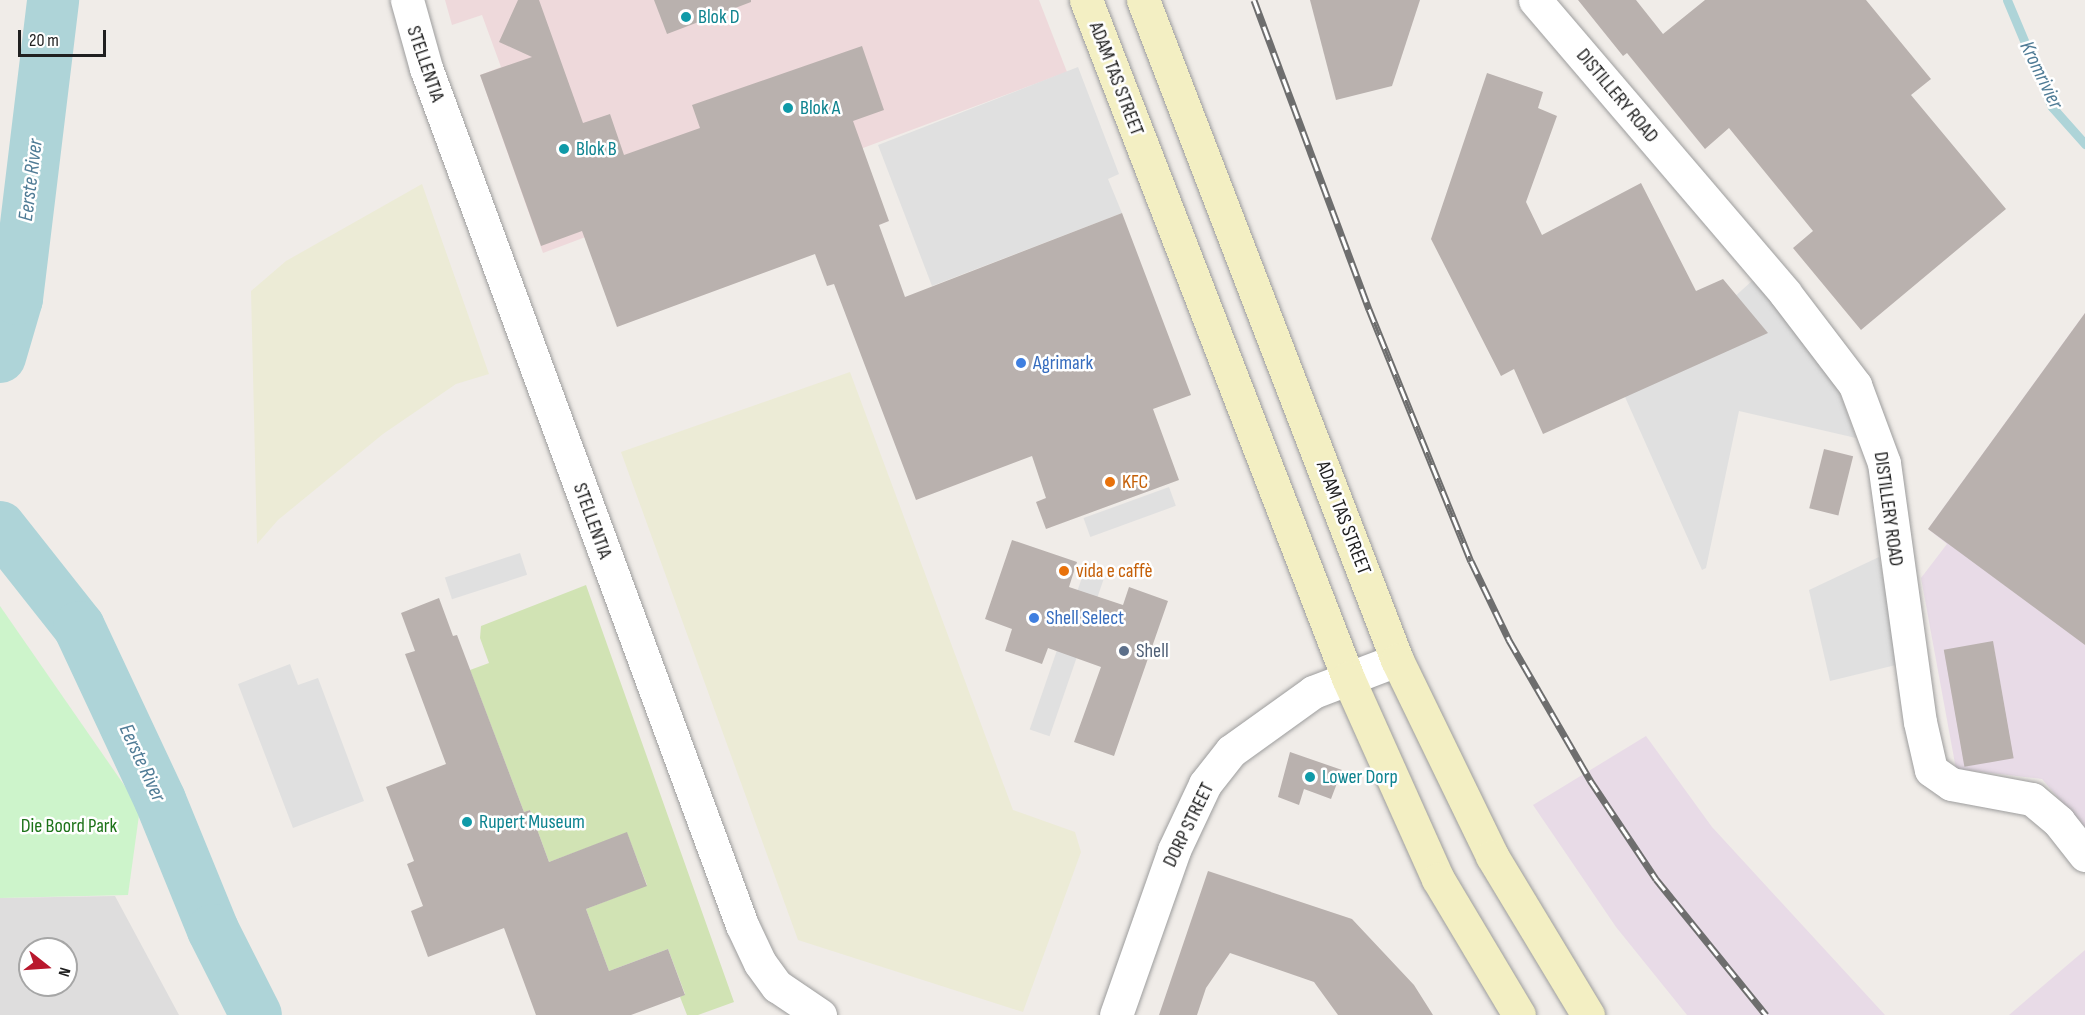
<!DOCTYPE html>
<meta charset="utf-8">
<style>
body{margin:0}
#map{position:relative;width:2085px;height:1015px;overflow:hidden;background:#f0ece8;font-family:"Sofia Sans Condensed",sans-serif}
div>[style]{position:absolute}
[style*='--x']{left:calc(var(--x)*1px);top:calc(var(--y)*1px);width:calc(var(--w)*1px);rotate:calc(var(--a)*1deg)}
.residential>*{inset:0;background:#dedddd}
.commercial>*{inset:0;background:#eed9db}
.industrial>*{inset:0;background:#e8dbe7}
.farmland>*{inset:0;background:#ecebd6}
.grass>*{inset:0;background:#d1e3b4}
.park>*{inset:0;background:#cdf4cb}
.parking>*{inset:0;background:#e0e0e0;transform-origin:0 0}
.stream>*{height:9px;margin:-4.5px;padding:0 4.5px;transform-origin:4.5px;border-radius:4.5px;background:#aed4d8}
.river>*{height:52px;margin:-26px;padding:0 26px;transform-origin:26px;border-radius:26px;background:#aed4d8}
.building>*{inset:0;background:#b9b1ae;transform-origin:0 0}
.roads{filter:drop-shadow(0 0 2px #9d9d9d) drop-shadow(0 0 2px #9d9d9d)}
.minor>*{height:33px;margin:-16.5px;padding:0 16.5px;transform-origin:16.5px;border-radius:16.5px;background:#fff}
.tertiary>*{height:33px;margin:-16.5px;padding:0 16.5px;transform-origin:16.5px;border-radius:16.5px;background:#fff}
.secondary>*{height:33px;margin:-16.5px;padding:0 16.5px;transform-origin:16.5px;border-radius:16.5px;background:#f3efc3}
.rail>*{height:7px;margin-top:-3.5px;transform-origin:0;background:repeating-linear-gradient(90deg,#fff 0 14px,#6e6e6e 0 28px);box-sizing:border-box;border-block:2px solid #6e6e6e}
.dots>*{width:16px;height:16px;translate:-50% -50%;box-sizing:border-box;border:3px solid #fff;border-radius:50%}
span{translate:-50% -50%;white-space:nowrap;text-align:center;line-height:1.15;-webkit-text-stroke:5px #fff;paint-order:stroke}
.culture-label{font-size:20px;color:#0d838f}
.left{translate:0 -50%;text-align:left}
.street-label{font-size:20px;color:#202020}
.shop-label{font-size:20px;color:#366cbe}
.food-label{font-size:20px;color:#c56008}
.service-label{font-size:20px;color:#4e5e75}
.park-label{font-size:20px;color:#1d7319}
.water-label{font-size:21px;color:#507c96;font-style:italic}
.north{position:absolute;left:18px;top:937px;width:60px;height:60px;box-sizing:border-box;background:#fff;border:2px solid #a6a6a6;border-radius:50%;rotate:107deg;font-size:16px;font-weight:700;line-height:24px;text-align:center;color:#202020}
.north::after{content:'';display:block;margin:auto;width:21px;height:27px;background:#b9182d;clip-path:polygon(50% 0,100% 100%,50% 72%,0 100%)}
.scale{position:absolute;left:18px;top:30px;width:88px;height:27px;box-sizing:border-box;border:3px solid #202020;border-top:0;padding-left:8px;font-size:18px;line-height:21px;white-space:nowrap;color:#202020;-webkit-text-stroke:4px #fff;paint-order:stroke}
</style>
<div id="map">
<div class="residential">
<i style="clip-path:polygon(evenodd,115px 896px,179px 1015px,0 1015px,0 898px,115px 896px,30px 949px,66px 949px,66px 985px,30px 985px,30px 949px)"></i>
</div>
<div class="commercial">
<i style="clip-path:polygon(445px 0,1039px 0,1067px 72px,863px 148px,684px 200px,543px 253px,480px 75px,501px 67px,482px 15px,452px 25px)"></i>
</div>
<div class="industrial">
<i style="clip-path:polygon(2085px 313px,2085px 829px,2042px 779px,1956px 769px,1921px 578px,1947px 544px,1928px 529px)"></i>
<i style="clip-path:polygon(1646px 736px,1712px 827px,1885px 1015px,1687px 1015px,1616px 927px,1533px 805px)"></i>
<i style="clip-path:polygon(2085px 950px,2085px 1015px,2009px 1015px)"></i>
</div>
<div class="farmland">
<i style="clip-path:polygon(422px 184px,489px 374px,456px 384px,383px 434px,278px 520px,257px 544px,251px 291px,286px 261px)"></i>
<i style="clip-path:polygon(850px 372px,1013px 810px,1075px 832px,1081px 852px,1023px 1012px,798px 940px,621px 452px)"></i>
</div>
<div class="grass">
<i style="clip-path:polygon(586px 585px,734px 1002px,698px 1015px,687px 1015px,680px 997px,685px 994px,668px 949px,609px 971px,586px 909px,647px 885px,627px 833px,549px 862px,530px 810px,524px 812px,470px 670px,489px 663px,480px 638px,481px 626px)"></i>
</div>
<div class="park">
<i style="clip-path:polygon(0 606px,140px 808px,128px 895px,0 898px)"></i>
</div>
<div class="parking">
<i style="clip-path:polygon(1078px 67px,1119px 174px,1108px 179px,1122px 213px,932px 286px,878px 145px)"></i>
<i style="clip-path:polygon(1754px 279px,1837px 385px,1856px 438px,1739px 411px,1706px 568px,1702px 570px,1625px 397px)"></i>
<i style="left:1169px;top:487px;width:20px;height:91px;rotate:70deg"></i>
<i style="left:520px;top:553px;width:23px;height:79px;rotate:72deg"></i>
<i style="clip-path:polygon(1879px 557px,1900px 664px,1830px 681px,1809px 590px)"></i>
<i style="left:1087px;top:563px;width:21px;height:176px;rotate:19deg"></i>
<i style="clip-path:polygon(290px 664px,298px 685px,318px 678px,364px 801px,293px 828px,238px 684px)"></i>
</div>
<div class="stream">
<i style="--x:2007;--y:0;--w:116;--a:67.2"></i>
<i style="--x:2052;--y:107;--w:50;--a:48.3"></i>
</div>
<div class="river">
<i style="--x:0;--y:357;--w:60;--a:-73.7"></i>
<i style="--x:17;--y:299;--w:301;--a:-83.1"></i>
<i style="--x:0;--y:527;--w:127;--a:51.7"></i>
<i style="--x:79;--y:627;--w:191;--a:64.9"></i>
<i style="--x:160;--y:800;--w:140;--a:67.8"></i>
<i style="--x:213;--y:930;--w:95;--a:63.2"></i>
</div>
<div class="building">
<i style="clip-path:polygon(518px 0,539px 0,583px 123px,610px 114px,624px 155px,700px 128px,692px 105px,862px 46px,884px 110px,853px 121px,889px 221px,879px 225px,905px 297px,1122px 213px,1191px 395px,1153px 409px,1179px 480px,1046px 529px,1036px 502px,1046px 498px,1032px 456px,916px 500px,834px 284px,827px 286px,815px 254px,617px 327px,582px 231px,541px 246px,480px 75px,532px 57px,499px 42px)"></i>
<i style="clip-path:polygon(654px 0,751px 0,751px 2px,667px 34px)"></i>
<i style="clip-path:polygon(1310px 0,1420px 0,1392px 86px,1336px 100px)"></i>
<i style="clip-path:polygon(1578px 0,1636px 0,1663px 34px,1705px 0,1866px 0,1931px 79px,1911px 95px,2006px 209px,1861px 330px,1793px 248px,1813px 231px,1729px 128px,1705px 149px,1627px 53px,1623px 56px)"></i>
<i style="clip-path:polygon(1487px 73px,1543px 92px,1538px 108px,1557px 116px,1526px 202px,1542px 235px,1641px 183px,1696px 291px,1723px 279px,1768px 333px,1543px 434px,1514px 369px,1501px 376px,1431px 239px)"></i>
<i style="clip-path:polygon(2085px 313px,2085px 645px,1928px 529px)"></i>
<i style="left:1824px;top:449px;width:30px;height:61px;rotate:14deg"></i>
<i style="clip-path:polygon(1012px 540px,1077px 562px,1069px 587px,1123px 605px,1129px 587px,1168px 601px,1114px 756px,1074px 742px,1101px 667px,1048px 648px,1042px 664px,1005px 651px,1012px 629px,985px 619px)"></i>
<i style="clip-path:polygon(439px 598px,453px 636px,457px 635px,524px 812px,530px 810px,549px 862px,627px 832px,647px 886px,586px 909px,609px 971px,668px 949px,685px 995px,631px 1015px,536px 1015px,504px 928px,428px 957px,411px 911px,423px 906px,407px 864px,414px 861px,386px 787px,446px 764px,405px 654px,415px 651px,401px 613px)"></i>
<i style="left:1993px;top:641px;width:119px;height:50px;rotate:80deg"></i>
<i style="clip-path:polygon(1290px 752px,1342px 770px,1331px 799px,1304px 789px,1299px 805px,1278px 797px)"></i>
<i style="clip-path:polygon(1208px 871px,1352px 919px,1414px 985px,1433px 1015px,1338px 1015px,1314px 982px,1230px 953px,1206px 988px,1197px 1015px,1159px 1015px)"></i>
</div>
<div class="roads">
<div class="minor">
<i style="--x:407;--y:0;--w:71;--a:74.4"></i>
<i style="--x:426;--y:68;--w:913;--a:69.76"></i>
<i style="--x:742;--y:925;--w:42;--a:64.7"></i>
<i style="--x:760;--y:963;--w:29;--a:54"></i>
<i style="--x:777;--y:986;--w:52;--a:34"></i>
<i style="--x:1535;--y:0;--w:385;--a:49.5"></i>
<i style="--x:1785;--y:293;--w:116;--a:52.7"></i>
<i style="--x:1855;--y:385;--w:83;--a:69.6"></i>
<i style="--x:1884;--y:463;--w:261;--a:82.1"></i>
<i style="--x:1920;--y:722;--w:49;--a:77.1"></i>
<i style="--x:1931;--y:770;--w:24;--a:35"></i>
<i style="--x:1951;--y:784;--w:82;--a:10.5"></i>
<i style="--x:2032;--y:799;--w:35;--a:40"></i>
<i style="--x:2059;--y:822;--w:42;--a:51.8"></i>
</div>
<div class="tertiary">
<i style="--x:1116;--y:1015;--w:175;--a:-70.6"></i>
<i style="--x:1174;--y:850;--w:73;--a:-64.8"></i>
<i style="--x:1205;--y:784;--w:42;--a:-51.8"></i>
<i style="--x:1231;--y:751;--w:101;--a:-35.7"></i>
<i style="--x:1313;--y:692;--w:90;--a:-20.9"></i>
</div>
<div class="secondary">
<i style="--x:1086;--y:0;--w:727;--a:68.87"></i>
<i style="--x:1348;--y:678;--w:220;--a:65.9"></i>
<i style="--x:1438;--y:879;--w:158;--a:59.2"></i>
<i style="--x:1143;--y:0;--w:707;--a:68.95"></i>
<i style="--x:1397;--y:660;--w:218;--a:64.1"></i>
<i style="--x:1492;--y:856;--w:186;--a:58.9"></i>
</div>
</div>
<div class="rail">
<i style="--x:1254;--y:0;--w:330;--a:69.6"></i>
<i style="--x:1369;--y:309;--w:272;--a:68"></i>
<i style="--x:1471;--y:561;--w:88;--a:64.3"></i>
<i style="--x:1509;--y:640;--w:162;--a:59.9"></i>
<i style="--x:1590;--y:780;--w:119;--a:56.3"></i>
<i style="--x:1656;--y:879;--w:175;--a:51"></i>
</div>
<div class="dots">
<i style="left:686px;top:17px;background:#0f9aa8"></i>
<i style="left:788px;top:108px;background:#0f9aa8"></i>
<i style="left:564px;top:149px;background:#0f9aa8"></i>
<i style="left:1021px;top:363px;background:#3f7fe0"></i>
<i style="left:1110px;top:482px;background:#e8710a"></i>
<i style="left:1064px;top:571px;background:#e8710a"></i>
<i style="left:1034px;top:618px;background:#3f7fe0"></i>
<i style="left:1124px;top:651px;background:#5c6f8a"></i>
<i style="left:1310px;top:777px;background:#0f9aa8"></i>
<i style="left:467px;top:822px;background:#0f9aa8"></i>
</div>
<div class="culture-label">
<span class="left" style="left:698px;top:17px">Blok D</span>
<span class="left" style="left:800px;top:108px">Blok A</span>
<span class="left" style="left:576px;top:149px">Blok B</span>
<span class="left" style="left:1322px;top:777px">Lower Dorp</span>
<span class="left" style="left:479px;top:822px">Rupert Museum</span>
</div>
<div class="street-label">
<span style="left:425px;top:64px;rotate:71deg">STELLENTIA</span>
<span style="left:1116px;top:79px;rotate:69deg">ADAM TAS STREET</span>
<span style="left:1617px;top:96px;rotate:50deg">DISTILLERY ROAD</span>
<span style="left:1888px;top:509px;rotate:82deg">DISTILLERY ROAD</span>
<span style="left:1343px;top:518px;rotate:69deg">ADAM TAS STREET</span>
<span style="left:592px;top:521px;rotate:70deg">STELLENTIA</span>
<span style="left:1189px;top:825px;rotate:-64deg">DORP STREET</span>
</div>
<div class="shop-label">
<span class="left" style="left:1033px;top:363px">Agrimark</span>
<span class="left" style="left:1046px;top:618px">Shell Select</span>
</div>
<div class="food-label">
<span class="left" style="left:1122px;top:482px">KFC</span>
<span class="left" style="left:1076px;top:571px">vida e caffè</span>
</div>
<div class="service-label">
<span class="left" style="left:1136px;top:651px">Shell</span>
</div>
<div class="park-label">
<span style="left:69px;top:826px">Die Boord Park</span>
</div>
<div class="water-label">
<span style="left:2041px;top:75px;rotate:64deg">Kromrivier</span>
<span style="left:31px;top:180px;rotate:-83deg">Eerste River</span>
<span style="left:142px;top:763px;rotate:65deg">Eerste River</span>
</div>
<div class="north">N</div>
<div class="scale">20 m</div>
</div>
